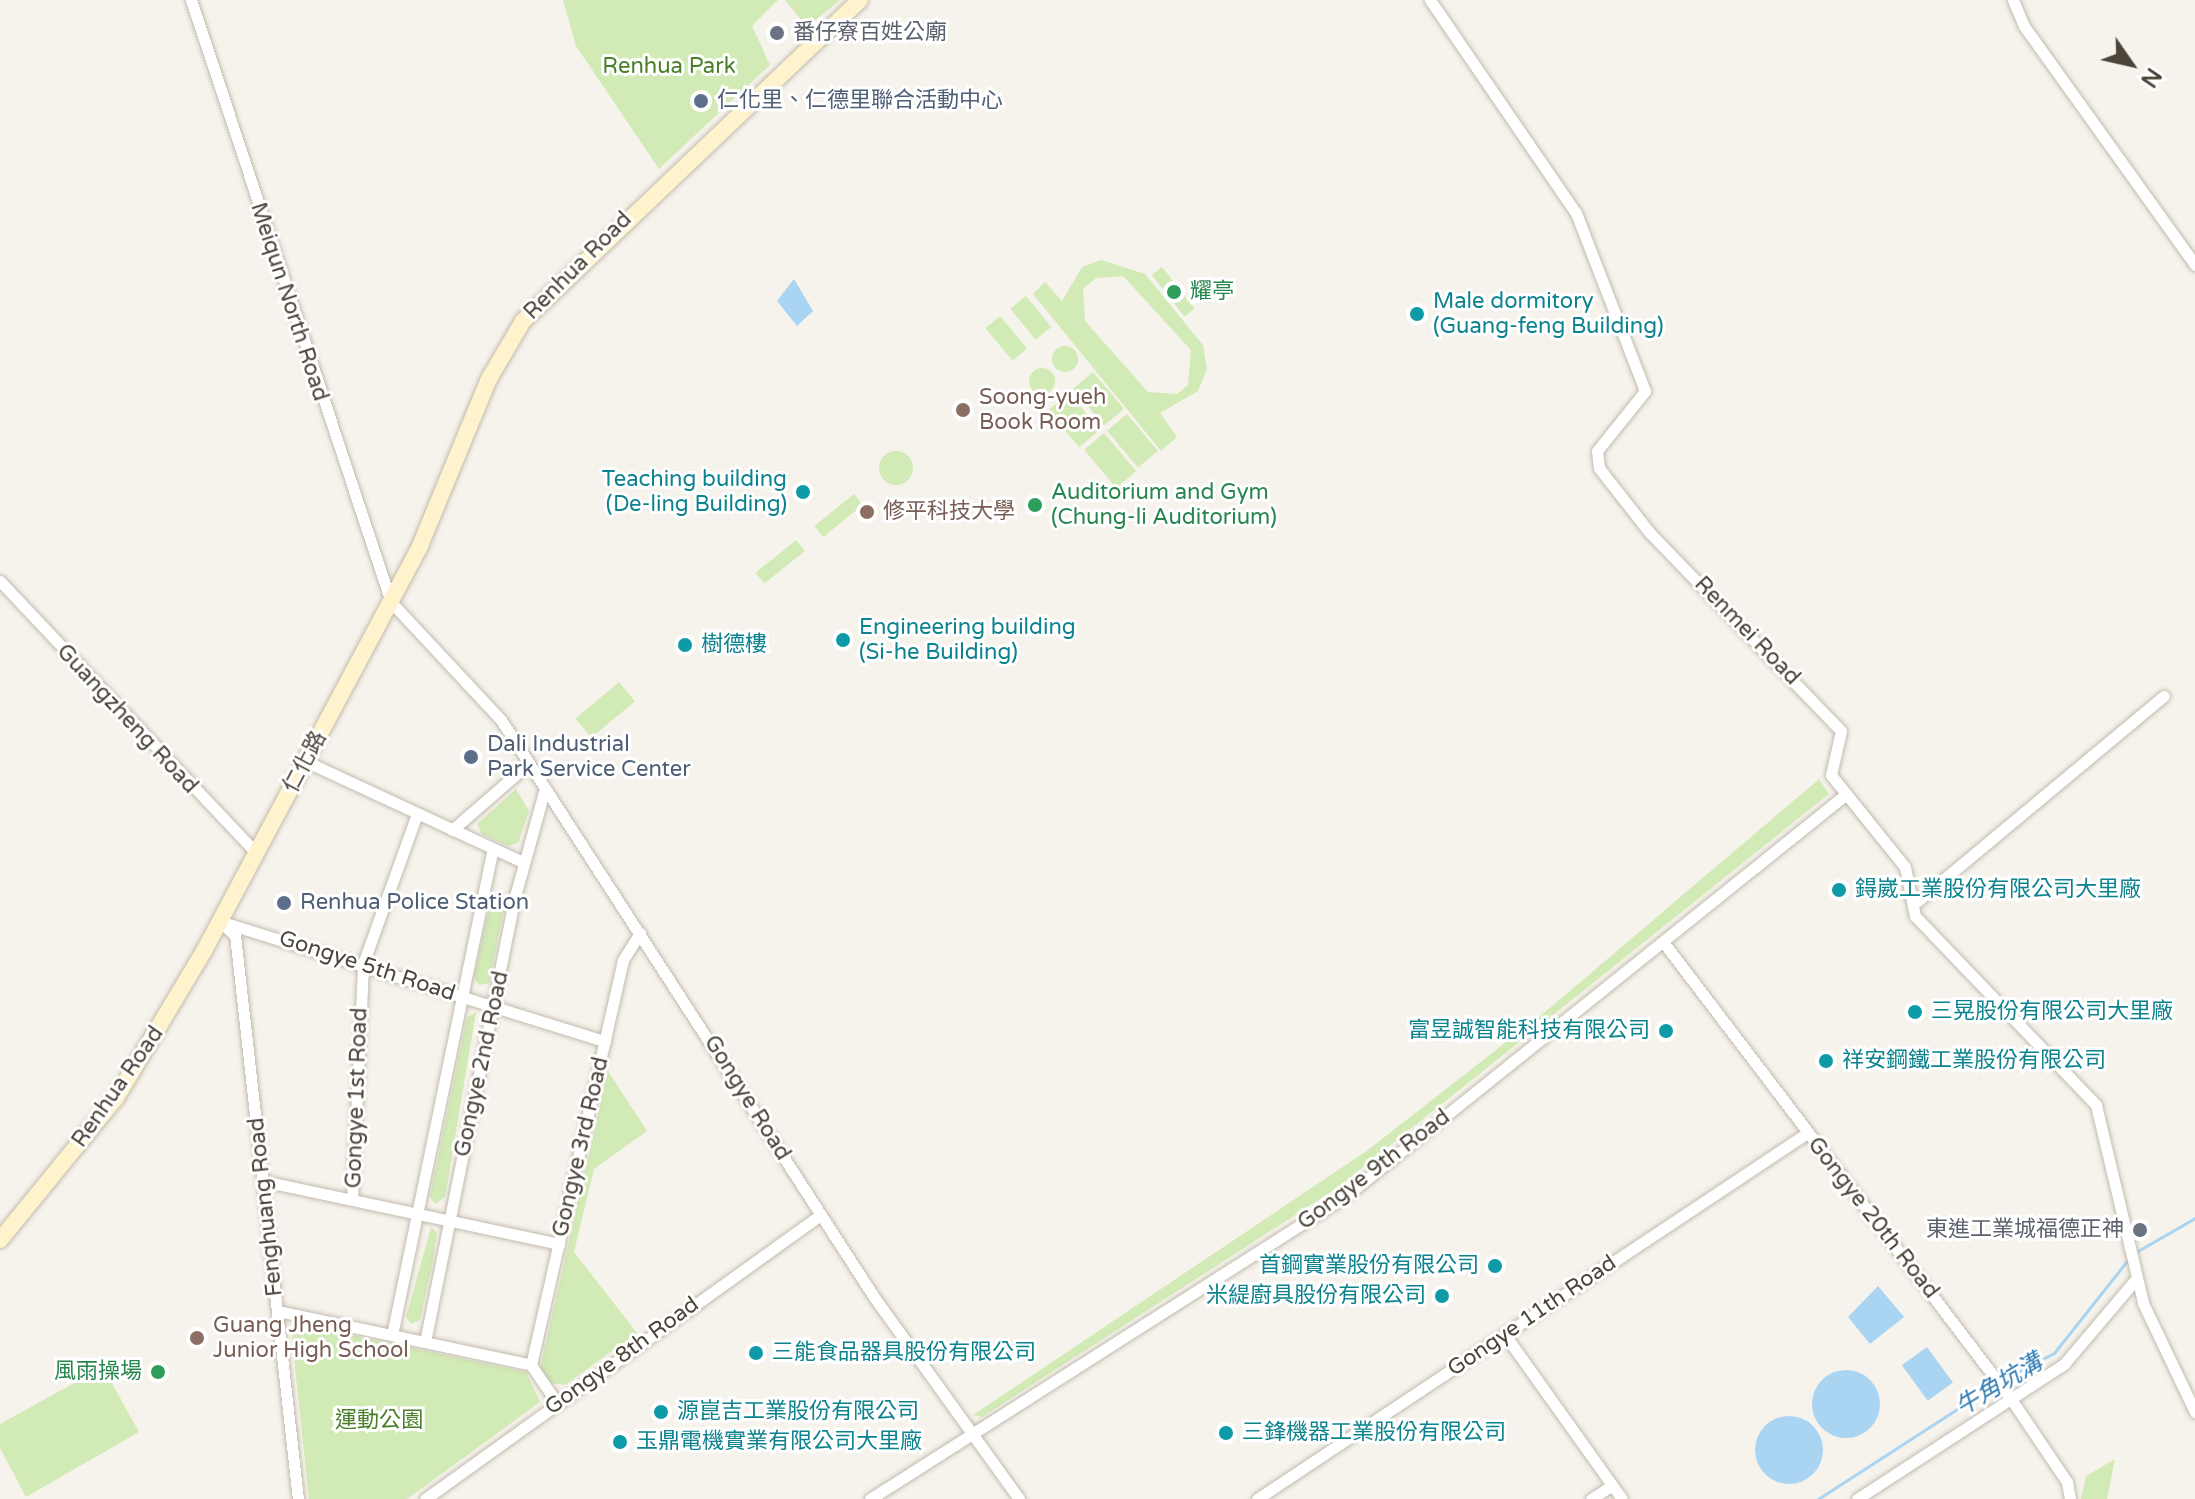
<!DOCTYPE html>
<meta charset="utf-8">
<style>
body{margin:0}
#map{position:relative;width:2195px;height:1499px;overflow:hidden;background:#f6f3ec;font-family:"Varela Round","Noto Sans TC",sans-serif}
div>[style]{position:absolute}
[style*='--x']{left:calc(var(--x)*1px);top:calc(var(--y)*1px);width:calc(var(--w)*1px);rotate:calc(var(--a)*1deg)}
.green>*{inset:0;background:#d2eab5;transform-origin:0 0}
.round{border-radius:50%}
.water>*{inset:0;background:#a9d4f2;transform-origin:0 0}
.stream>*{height:3px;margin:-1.5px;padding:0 1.5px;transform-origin:1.5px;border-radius:1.5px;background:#a9d4f2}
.roads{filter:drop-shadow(0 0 2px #c2bbae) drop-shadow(0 0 2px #c2bbae)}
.minor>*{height:11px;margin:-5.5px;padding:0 5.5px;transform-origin:5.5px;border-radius:5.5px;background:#fff}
.secondary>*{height:16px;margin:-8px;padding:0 8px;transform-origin:8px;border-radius:8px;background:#fff3cd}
.dots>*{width:22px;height:22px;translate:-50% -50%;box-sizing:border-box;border:4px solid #fff;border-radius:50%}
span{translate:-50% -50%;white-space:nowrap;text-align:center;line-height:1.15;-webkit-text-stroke:6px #fff;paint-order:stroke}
.worship-label{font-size:22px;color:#5b616d}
.left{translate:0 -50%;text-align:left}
.right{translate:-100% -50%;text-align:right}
.park-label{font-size:22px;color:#4a7f2a}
.service-label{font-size:22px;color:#4e5e75}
.street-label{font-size:22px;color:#4b4439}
.leisure-label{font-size:22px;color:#27864d}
.culture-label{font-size:22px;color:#0d838f}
.education-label{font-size:22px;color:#785e54}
.water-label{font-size:24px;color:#2e7ab2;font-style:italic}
.north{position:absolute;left:2091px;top:24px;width:80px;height:80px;-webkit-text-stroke:6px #fff;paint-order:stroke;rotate:124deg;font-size:22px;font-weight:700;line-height:32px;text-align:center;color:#4b4439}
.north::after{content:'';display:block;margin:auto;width:28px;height:36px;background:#4b4439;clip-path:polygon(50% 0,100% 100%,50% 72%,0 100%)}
</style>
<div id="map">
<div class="green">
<i style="clip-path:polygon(563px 0,778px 0,752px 26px,770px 65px,659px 169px,576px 46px)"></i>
<i style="clip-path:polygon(785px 0,840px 0,807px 27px)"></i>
<i style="clip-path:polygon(evenodd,1101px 260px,1145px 274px,1203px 345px,1207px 369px,1198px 391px,1160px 413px,1177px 437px,1161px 451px,1033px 294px,1045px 282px,1062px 301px,1082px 267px,1101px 260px,1123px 276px,1191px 350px,1188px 385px,1177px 394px,1148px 392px,1085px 321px,1083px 289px,1096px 278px,1123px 276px)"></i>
<i style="left:1162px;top:267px;width:53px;height:13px;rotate:52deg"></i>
<i style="left:1026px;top:296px;width:40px;height:20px;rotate:51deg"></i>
<i style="left:1000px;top:316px;width:42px;height:19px;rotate:50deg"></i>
<i class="round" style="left:1052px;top:346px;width:26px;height:26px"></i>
<i class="round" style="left:1029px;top:368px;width:26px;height:26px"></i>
<i style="left:1093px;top:372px;width:48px;height:26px;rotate:50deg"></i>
<i style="left:1069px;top:393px;width:48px;height:27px;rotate:50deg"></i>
<i style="left:1127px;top:414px;width:48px;height:26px;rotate:50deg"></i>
<i style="left:1104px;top:433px;width:50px;height:26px;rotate:50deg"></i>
<i class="round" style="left:879px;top:451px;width:34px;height:34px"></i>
<i style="left:854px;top:494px;width:14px;height:51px;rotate:51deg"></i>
<i style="left:796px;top:540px;width:14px;height:52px;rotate:51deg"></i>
<i style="left:619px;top:682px;width:25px;height:57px;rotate:50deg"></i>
<i style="clip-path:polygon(1819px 779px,1829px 794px,1337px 1188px,982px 1417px,973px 1415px,1368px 1150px,1551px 1007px)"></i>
<i style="clip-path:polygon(516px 789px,529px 811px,518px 843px,508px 846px,482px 834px,477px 824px)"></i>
<i style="clip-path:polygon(491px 898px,506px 900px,489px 983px,479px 985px,474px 977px)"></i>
<i style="clip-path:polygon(476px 1012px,445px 1197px,435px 1204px,430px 1196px,467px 1017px)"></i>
<i style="clip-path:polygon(608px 1071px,647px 1131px,594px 1169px,574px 1252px,637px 1333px,565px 1385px,551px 1383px,540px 1368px)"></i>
<i style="clip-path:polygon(431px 1227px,437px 1233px,433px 1261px,420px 1320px,411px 1324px,406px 1317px)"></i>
<i style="clip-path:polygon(298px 1324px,526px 1372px,540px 1402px,407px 1499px,309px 1499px,291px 1329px)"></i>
<i style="clip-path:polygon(103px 1367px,139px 1432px,26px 1497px,0 1448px,0 1424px)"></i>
<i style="clip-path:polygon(2115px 1459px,2107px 1499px,2081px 1499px,2086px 1476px)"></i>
</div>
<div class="water">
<i style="clip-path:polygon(794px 279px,813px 311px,797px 326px,777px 301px)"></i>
<i style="clip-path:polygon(1878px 1286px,1904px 1317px,1870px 1344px,1848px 1317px)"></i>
<i style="left:1927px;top:1347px;width:44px;height:31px;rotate:54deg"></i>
<i class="round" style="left:1812px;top:1370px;width:68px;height:68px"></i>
<i class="round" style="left:1755px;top:1416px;width:68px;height:68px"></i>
</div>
<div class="stream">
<i style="--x:2136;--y:1252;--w:68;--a:-30"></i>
<i style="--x:2003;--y:1380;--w:58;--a:-27.9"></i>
<i style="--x:2054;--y:1353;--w:122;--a:-51.6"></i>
<i style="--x:1818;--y:1499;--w:212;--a:-32.9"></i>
</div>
<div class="roads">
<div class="minor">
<i style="--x:191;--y:0;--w:634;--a:71.62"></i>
<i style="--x:391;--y:602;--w:161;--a:47"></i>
<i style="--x:501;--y:720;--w:687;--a:57.12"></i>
<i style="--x:874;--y:1297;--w:249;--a:54.3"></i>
<i style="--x:1430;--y:0;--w:258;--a:55.6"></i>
<i style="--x:1576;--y:213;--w:191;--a:68.8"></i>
<i style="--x:1645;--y:391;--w:77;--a:128.7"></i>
<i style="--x:1597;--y:451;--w:17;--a:83"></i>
<i style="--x:1599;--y:468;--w:83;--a:51.9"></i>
<i style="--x:1650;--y:533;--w:275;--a:46"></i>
<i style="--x:1841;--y:731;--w:45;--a:102.8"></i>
<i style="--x:1831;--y:775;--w:118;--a:51.2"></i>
<i style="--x:1905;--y:867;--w:50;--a:78.5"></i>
<i style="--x:1915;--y:916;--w:262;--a:46.2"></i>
<i style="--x:2096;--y:1105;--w:204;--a:76.6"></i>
<i style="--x:2143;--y:1303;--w:121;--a:64.5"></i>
<i style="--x:2013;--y:0;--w:28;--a:67"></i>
<i style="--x:2024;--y:26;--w:294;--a:54.4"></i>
<i style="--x:0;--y:581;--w:375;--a:46.7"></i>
<i style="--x:305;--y:761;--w:240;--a:24.9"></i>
<i style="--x:452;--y:830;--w:102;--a:-41"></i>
<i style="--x:1914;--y:904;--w:325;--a:-39.8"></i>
<i style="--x:220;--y:922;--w:20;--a:41"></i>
<i style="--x:235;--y:935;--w:568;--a:83.63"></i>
<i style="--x:225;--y:923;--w:398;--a:17.3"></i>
<i style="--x:1664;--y:943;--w:573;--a:52.73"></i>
<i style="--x:2011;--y:1399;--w:100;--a:56"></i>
<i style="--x:2067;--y:1482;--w:17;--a:80"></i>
<i style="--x:263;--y:1181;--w:303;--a:12"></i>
<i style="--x:352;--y:1200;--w:236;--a:-87.3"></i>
<i style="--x:363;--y:964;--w:159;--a:-70.2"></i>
<i style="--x:278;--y:1311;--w:259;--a:12"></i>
<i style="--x:531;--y:1365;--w:46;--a:55.6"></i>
<i style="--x:392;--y:1335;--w:495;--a:-78.3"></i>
<i style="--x:1505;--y:1335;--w:201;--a:54.5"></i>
<i style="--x:425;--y:1342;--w:451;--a:-78.6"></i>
<i style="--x:514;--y:900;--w:116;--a:-74.5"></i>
<i style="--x:531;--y:1365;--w:415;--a:-77.2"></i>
<i style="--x:623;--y:960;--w:32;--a:-58"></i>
<i style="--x:425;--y:1499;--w:486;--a:-35.7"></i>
<i style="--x:870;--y:1499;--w:566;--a:-32.51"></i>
<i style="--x:1347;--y:1195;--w:639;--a:-38.77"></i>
<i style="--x:1257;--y:1499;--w:661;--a:-33.64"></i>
<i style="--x:1591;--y:1499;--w:24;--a:-33"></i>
<i style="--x:1857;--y:1499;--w:247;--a:-33.1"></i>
<i style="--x:2064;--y:1364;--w:111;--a:-49.7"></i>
</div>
<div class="secondary">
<i style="--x:0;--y:1240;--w:183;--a:-50.8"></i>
<i style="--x:116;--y:1098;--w:171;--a:-59.1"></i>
<i style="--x:204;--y:951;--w:459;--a:-61.9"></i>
<i style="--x:420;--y:546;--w:181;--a:-67.6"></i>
<i style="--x:489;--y:379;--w:67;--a:-59.6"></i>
<i style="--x:523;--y:321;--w:465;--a:-43.6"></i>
</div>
</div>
<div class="dots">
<i style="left:777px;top:33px;background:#6b7280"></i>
<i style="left:701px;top:101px;background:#5c6f8a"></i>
<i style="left:1174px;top:292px;background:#2e9e5b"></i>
<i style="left:1417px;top:314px;background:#0f9aa8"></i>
<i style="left:963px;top:410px;background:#8d6e63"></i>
<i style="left:803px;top:492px;background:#0f9aa8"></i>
<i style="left:1035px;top:505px;background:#2e9e5b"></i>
<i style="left:867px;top:512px;background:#8d6e63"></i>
<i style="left:843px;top:640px;background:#0f9aa8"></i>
<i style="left:685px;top:645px;background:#0f9aa8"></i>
<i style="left:471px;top:757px;background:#5c6f8a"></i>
<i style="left:1839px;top:890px;background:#0f9aa8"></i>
<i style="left:284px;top:903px;background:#5c6f8a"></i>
<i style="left:1915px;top:1012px;background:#0f9aa8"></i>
<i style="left:1666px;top:1031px;background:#0f9aa8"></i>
<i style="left:1826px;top:1061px;background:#0f9aa8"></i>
<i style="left:2140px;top:1230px;background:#6b7280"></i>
<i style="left:1495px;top:1266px;background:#0f9aa8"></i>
<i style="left:1442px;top:1296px;background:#0f9aa8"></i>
<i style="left:197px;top:1338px;background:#8d6e63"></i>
<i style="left:756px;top:1353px;background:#0f9aa8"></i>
<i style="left:158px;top:1372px;background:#2e9e5b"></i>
<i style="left:661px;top:1412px;background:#0f9aa8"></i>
<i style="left:1226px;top:1433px;background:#0f9aa8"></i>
<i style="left:620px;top:1442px;background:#0f9aa8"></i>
</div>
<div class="worship-label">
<span class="left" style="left:793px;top:33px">番仔寮百姓公廟</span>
<span class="right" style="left:2124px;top:1230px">東進工業城福德正神</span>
</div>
<div class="park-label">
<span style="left:669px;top:67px">Renhua Park</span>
<span style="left:379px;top:1421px">運動公園</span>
</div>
<div class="service-label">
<span class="left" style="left:717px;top:101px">仁化里、仁德里聯合活動中心</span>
<span class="left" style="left:487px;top:757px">Dali Industrial<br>Park Service Center</span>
<span class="left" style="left:300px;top:903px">Renhua Police Station</span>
</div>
<div class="street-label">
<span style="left:578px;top:266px;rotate:-45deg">Renhua Road</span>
<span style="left:289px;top:302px;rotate:72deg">Meiqun North Road</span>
<span style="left:1747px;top:631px;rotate:46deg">Renmei Road</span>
<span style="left:127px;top:719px;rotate:47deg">Guangzheng Road</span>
<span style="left:305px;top:762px;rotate:-62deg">仁化路</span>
<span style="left:367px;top:966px;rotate:18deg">Gongye 5th Road</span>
<span style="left:482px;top:1064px;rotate:-78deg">Gongye 2nd Road</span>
<span style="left:118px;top:1087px;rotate:-55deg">Renhua Road</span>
<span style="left:357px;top:1098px;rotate:-88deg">Gongye 1st Road</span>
<span style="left:747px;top:1098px;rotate:58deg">Gongye Road</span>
<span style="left:581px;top:1147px;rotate:-77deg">Gongye 3rd Road</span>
<span style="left:1374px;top:1170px;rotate:-37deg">Gongye 9th Road</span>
<span style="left:266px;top:1207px;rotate:-96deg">Fenghuang Road</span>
<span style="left:1873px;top:1218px;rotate:52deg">Gongye 20th Road</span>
<span style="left:1532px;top:1316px;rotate:-34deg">Gongye 11th Road</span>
<span style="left:622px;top:1356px;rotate:-36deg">Gongye 8th Road</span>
</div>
<div class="leisure-label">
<span class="left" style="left:1190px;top:292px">耀亭</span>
<span class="left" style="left:1051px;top:505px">Auditorium and Gym<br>(Chung-li Auditorium)</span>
<span class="right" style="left:142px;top:1372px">風雨操場</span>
</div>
<div class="culture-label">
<span class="left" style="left:1433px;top:314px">Male dormitory<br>(Guang-feng Building)</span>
<span class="right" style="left:787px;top:492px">Teaching building<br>(De-ling Building)</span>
<span class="left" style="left:859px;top:640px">Engineering building<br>(Si-he Building)</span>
<span class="left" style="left:701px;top:645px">樹德樓</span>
<span class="left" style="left:1855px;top:890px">鍀崴工業股份有限公司大里廠</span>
<span class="left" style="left:1931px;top:1012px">三晃股份有限公司大里廠</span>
<span class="right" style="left:1650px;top:1031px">富昱誠智能科技有限公司</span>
<span class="left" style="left:1842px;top:1061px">祥安鋼鐵工業股份有限公司</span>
<span class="right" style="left:1479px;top:1266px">首鋼實業股份有限公司</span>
<span class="right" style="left:1426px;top:1296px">米緹廚具股份有限公司</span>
<span class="left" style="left:772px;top:1353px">三能食品器具股份有限公司</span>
<span class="left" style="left:677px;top:1412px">源崑吉工業股份有限公司</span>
<span class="left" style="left:1242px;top:1433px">三鋒機器工業股份有限公司</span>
<span class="left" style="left:636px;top:1442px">玉鼎電機實業有限公司大里廠</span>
</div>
<div class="education-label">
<span class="left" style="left:979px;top:410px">Soong-yueh<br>Book Room</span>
<span class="left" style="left:883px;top:512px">修平科技大學</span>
<span class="left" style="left:213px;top:1338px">Guang Jheng<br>Junior High School</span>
</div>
<div class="water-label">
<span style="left:1999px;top:1385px;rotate:-31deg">牛角坑溝</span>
</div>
<div class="north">N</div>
</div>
